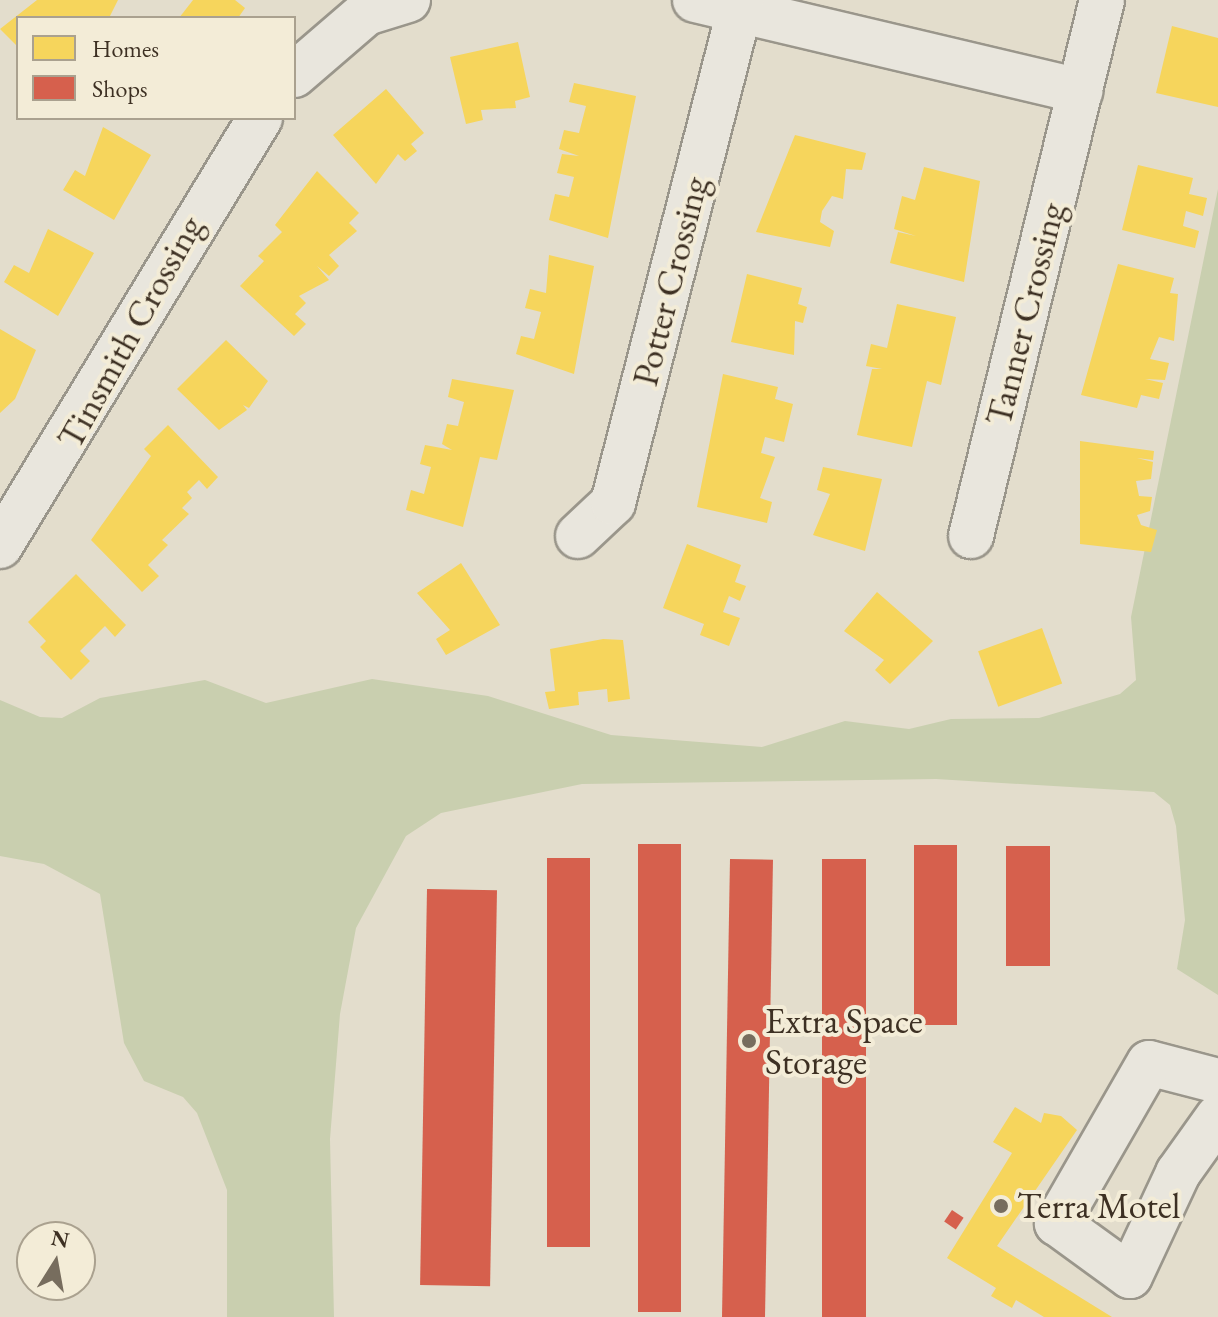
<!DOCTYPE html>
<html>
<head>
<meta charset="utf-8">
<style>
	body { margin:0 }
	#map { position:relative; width:1218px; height:1317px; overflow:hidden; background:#e3ddcc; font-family:"EB Garamond",serif }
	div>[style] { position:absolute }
	.green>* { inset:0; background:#c9cfaf }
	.homes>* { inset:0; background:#f6d55c; transform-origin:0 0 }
	.shops>* { inset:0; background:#d6604d; transform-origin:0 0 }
	.roads { filter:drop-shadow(2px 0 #9a968b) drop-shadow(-2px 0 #9a968b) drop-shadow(0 2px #9a968b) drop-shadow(0 -2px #9a968b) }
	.minor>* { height:44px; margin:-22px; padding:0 22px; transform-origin:22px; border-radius:22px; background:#e9e6dd }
	.dots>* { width:22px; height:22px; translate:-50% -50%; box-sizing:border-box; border:4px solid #f3ecd7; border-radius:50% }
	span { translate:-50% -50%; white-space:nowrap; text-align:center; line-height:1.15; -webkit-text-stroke:8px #f3ecd7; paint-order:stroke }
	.street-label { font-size:36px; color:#3d3023 }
	.poi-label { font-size:36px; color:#3d3023 }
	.left { translate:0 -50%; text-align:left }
	.legend { position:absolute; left:16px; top:16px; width:280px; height:104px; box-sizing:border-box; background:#f3ecd7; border:2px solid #aaa18f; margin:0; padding:10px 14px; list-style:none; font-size:24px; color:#3d3023 }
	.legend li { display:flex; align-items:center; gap:16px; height:40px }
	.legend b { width:40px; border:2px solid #aaa18f }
	.north { position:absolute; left:16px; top:1221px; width:80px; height:80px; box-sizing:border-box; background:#f3ecd7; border:2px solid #aaa18f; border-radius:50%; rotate:11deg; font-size:22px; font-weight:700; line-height:32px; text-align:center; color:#3d3023 }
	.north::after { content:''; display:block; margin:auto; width:28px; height:36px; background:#776d5e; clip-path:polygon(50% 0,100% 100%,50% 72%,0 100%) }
</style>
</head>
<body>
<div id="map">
	<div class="green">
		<div style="clip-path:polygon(1218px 189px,1218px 995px,1177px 969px,1185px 920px,1176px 826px,1170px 805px,1154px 792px,936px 779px,582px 784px,441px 813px,406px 836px,356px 928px,340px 1014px,330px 1139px,334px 1317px,227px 1317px,227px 1190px,197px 1113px,183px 1097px,144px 1081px,124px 1043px,100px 894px,44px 864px,0 856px,0 700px,40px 717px,62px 718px,100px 698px,205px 680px,266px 703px,372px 679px,488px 696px,611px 735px,762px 747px,845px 721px,909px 729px,951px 719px,1039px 718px,1120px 694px,1136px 680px,1131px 617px)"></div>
	</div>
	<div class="homes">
		<div style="clip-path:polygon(37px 0,118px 0,109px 18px,18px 18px,18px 47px,0 29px)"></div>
		<div style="clip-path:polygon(193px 0,235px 0,245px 8px,238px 18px,179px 18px)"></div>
		<div style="clip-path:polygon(1172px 26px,1218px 38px,1218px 107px,1156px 93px)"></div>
		<div style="clip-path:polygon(518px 42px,530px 97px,515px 101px,516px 108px,481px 110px,483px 120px,466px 124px,450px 57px)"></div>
		<div style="clip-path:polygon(574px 83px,636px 96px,608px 238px,549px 220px,555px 194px,569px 197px,574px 177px,557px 173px,562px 154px,579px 156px,559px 149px,564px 130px,579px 133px,586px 106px,569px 102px)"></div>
		<div style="clip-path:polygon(386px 89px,424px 133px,411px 144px,417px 151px,405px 161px,398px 154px,376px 184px,333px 135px)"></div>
		<div style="clip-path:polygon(103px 127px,151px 155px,114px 220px,63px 190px,75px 170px,85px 176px)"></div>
		<div style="clip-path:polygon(795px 135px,866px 153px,862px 170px,846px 169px,843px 199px,832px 196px,822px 211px,820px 222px,834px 231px,830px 247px,756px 232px)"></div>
		<div style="clip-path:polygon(1138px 165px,1193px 178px,1189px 194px,1207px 198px,1203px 216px,1186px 211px,1183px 226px,1199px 231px,1195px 248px,1122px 230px)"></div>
		<div style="clip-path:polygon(924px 167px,980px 181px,964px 282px,890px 263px,898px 232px,916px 236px,894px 229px,902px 196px,915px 200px)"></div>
		<div style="clip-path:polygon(317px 171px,359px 213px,349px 223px,357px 231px,329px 255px,339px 266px,329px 276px,317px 266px,329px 280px,299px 296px,306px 303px,295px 314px,306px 324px,294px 336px,240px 286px,264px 261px,258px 256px,282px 232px,275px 225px)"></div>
		<div style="clip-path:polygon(48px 229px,94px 253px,58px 316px,4px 282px,14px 265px,29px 273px)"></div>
		<div style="clip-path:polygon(549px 255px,594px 266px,574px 374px,516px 354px,521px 336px,534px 339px,541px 312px,525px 308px,530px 289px,546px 293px)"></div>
		<div style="clip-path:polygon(1118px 264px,1174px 278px,1170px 293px,1178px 294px,1174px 341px,1159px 337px,1150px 359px,1169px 363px,1165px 380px,1145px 379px,1163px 383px,1159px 399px,1141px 395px,1137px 408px,1081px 395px)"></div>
		<div style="clip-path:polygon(747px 274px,802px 288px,798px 304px,807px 307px,803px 323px,795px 321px,794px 355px,731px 342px)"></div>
		<div style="clip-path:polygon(897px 304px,956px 317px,941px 385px,927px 381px,912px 447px,857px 435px,872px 369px,882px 369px,866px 366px,871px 344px,887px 348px)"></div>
		<div style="clip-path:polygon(0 329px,36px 350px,15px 399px,0 413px)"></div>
		<div style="clip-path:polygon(226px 340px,268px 381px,249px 408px,243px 405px,247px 410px,219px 430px,177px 389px)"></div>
		<div style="clip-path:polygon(723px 374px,778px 387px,775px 399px,793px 404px,784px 442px,765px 437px,761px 453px,775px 457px,760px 498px,772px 502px,767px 523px,697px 507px)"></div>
		<div style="clip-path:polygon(452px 379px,514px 390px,497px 460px,480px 457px,463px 527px,406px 510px,411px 490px,424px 494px,431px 467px,420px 464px,425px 445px,452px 450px,442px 444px,447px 424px,458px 426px,464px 402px,448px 397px)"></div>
		<div style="clip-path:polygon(168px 425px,218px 477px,207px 489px,199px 480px,187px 492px,192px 498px,182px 508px,189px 514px,162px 540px,168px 545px,148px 565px,159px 576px,142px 592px,91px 540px,151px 456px,144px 449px)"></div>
		<div style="clip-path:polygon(1080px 441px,1154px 451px,1153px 460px,1137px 458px,1153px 462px,1151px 479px,1136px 481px,1139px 496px,1152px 497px,1150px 511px,1137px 515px,1141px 525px,1157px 530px,1151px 552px,1080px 544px)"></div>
		<div style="clip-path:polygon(823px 467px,882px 479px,865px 551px,813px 535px,830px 494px,817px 490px)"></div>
		<div style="clip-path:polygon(687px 544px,741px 565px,735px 582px,746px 586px,740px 601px,729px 596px,723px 612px,740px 618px,729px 646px,700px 635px,704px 624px,663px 608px)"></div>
		<div style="clip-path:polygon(461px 563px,500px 625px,446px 655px,436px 639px,450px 630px,417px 593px)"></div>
		<div style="clip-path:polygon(76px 574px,126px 625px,115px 637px,105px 626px,80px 651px,90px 661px,71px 680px,40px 647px,46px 641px,28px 622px)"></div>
		<div style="clip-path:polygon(877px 592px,933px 641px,890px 684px,875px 670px,884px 660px,844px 631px)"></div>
		<div style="left:1042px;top:628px;width:59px;height:68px;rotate:70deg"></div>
		<div style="clip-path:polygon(603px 639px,623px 640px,630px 699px,608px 702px,607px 689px,578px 692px,579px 705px,549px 709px,545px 692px,555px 691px,550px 649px)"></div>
		<div style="clip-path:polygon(1015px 1107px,1041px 1123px,1044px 1113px,1061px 1116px,1077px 1130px,997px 1246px,1112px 1317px,1044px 1317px,1016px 1300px,1012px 1308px,991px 1296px,996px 1288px,947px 1258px,1012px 1153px,993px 1142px)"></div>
	</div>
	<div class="shops">
		<div style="left:638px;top:844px;width:43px;height:468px"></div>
		<div style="left:914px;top:845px;width:43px;height:180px"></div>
		<div style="left:1006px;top:846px;width:44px;height:120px"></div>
		<div style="left:547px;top:858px;width:43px;height:389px"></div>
		<div style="left:730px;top:859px;width:43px;height:458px;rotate:1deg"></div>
		<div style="left:822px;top:859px;width:44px;height:458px"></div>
		<div style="left:427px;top:889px;width:70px;height:396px;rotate:1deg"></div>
		<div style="left:952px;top:1210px;width:14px;height:14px;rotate:34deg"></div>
	</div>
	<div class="roads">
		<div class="minor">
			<div style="left:695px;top:0;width:396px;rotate:13.3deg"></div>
			<div style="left:294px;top:75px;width:95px;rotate:-40.7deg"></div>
			<div style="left:366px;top:13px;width:44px;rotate:-17.2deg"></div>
			<div style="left:578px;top:536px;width:48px;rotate:-43.3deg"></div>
			<div style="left:613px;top:503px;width:519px;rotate:-75.62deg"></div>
			<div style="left:971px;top:536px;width:552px;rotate:-76.27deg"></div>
			<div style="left:0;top:546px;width:501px;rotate:-58.72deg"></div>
			<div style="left:1218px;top:1081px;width:71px;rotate:-165.4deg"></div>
			<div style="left:1149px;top:1063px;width:185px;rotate:119.9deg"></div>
			<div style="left:1057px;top:1223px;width:90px;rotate:36deg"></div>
			<div style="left:1130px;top:1276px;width:114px;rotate:-65deg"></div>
			<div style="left:1178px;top:1173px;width:69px;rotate:-54.5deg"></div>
		</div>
	</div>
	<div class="dots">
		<div style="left:749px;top:1041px;background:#776d5e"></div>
		<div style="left:1001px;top:1206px;background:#776d5e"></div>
	</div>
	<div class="street-label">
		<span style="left:670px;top:281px;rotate:-76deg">Potter Crossing</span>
		<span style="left:1025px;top:314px;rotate:-76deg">Tanner Crossing</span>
		<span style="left:130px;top:332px;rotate:-61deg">Tinsmith Crossing</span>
	</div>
	<div class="poi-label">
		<span class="left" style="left:765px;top:1041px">Extra Space<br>Storage</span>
		<span class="left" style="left:1017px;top:1206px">Terra Motel</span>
	</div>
	<ul class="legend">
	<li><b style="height:22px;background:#f6d55c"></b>Homes</li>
	<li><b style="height:22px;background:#d6604d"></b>Shops</li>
	</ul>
	<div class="north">N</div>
</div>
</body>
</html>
